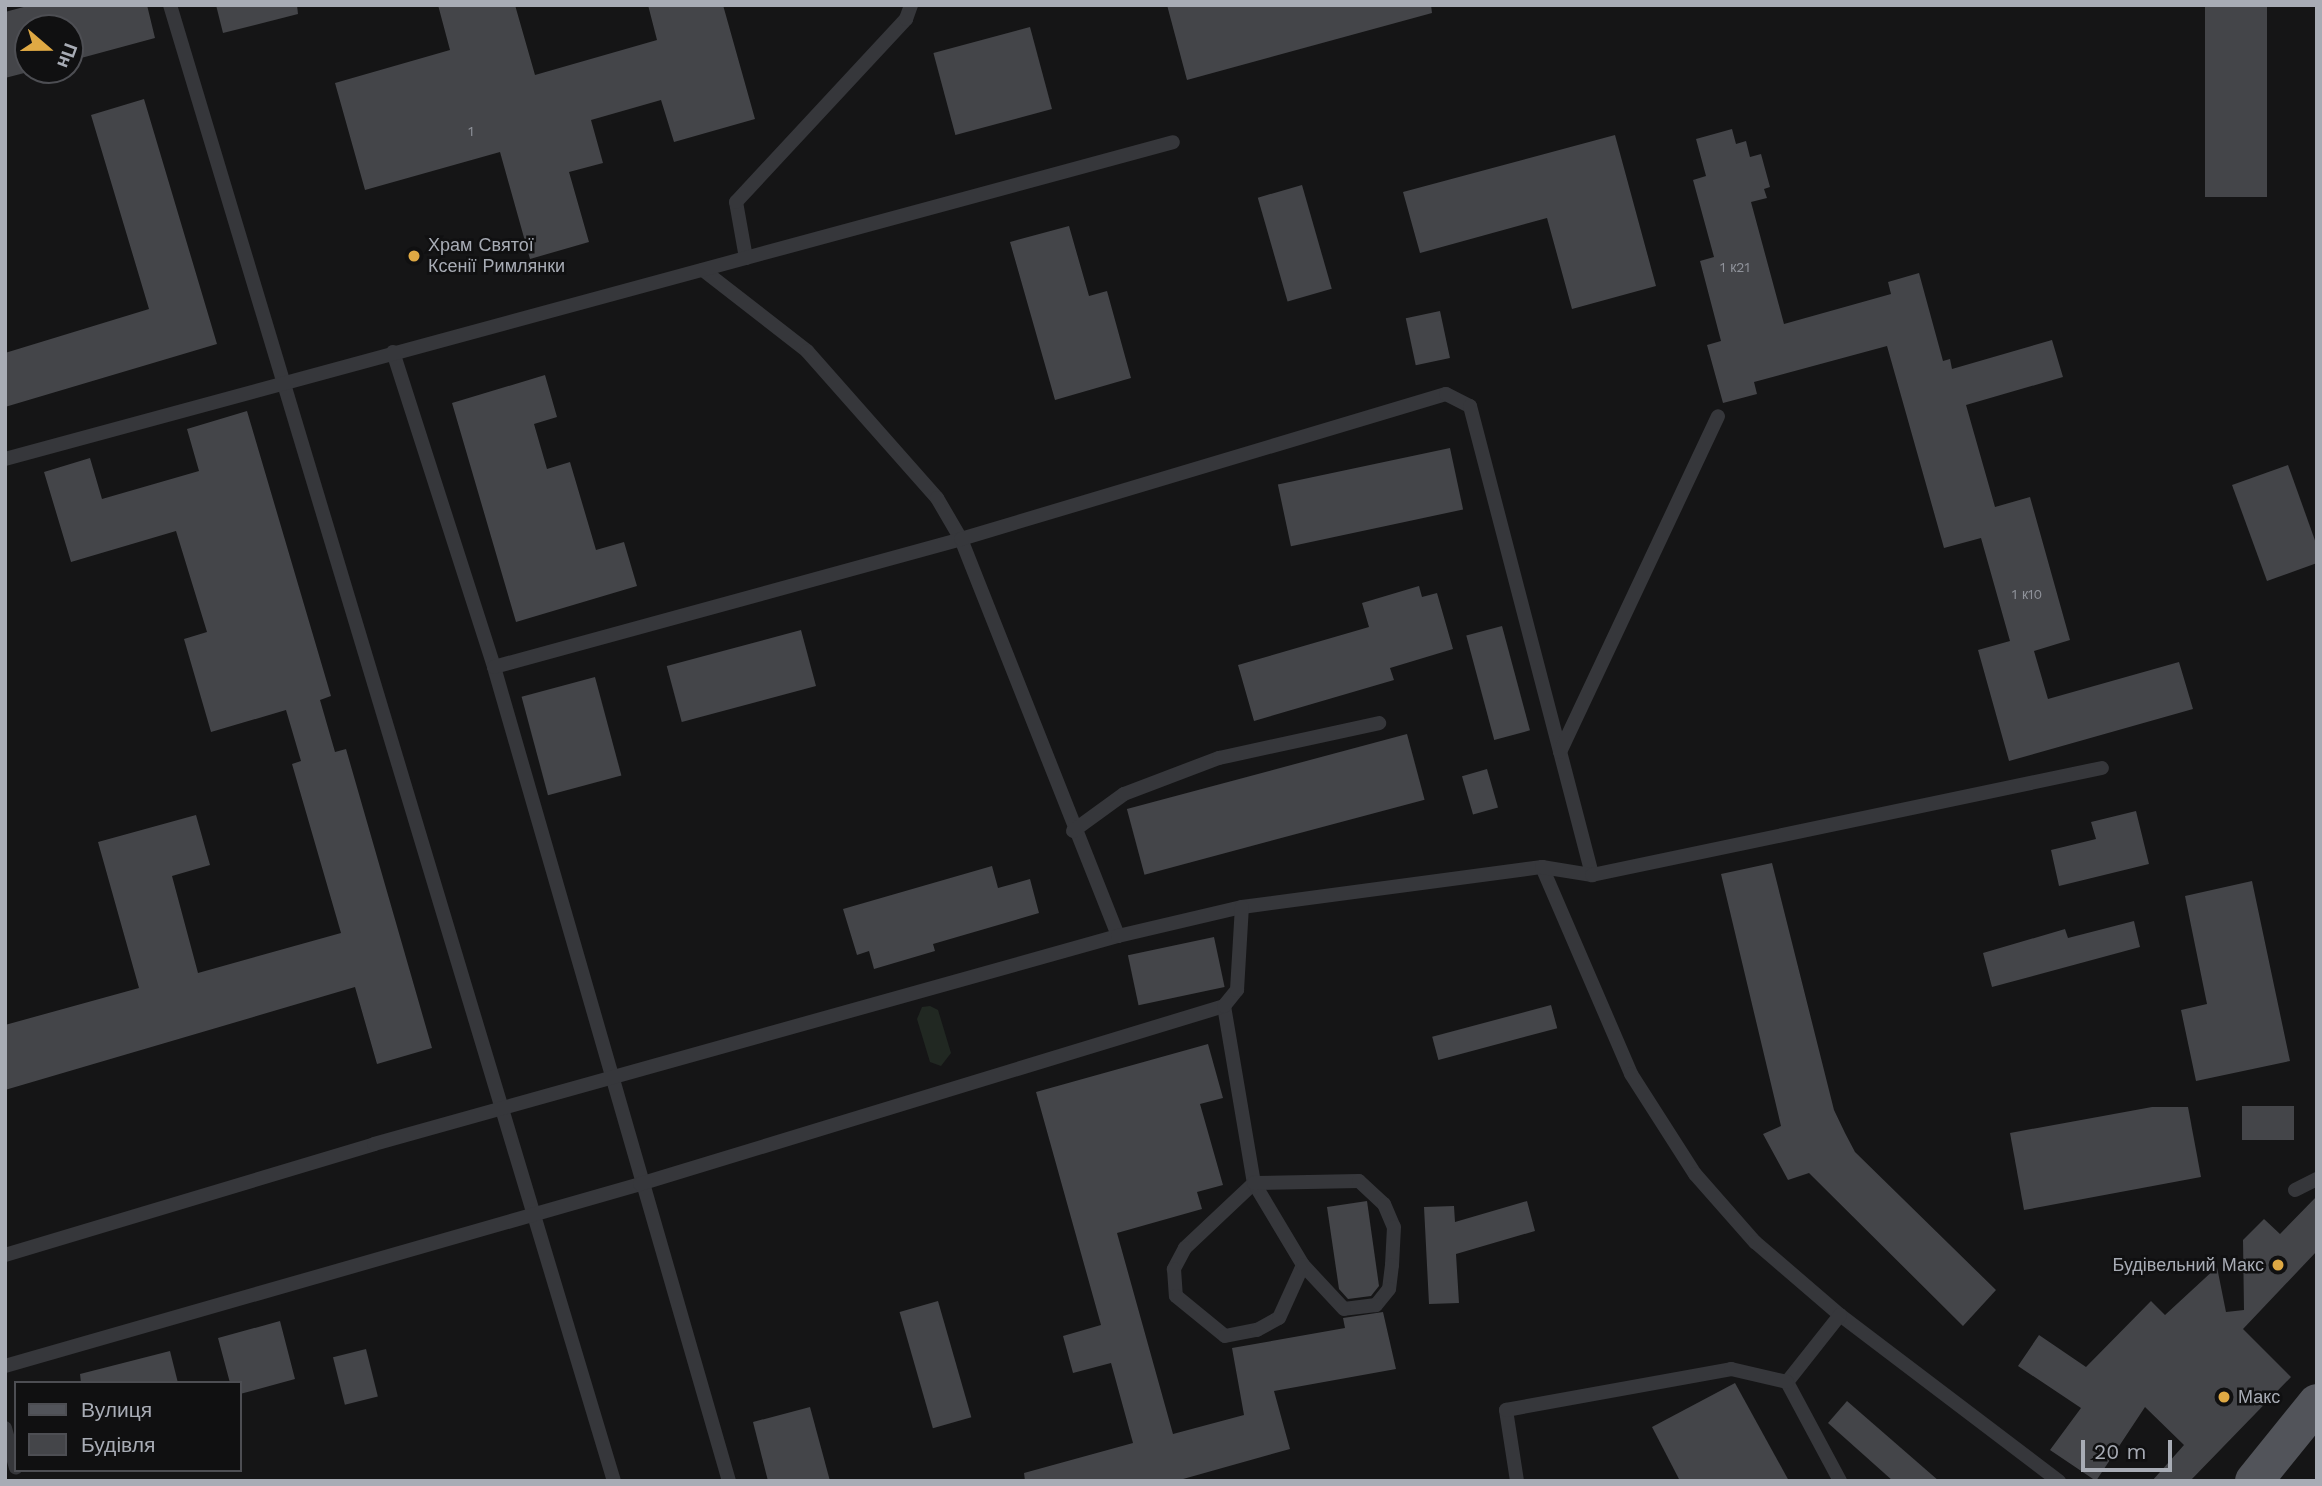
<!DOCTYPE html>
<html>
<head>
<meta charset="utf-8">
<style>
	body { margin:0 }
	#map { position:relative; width:2322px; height:1486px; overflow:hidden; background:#151516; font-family:"Work Sans",sans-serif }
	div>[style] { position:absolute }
	.green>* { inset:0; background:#212822 }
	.building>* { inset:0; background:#444549; transform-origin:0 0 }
	.lane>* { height:14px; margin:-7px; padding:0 7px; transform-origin:7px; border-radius:7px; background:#36373b }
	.primary>* { height:38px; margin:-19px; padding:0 19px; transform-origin:19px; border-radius:19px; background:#52545a }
	.dots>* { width:19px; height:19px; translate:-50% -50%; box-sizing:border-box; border:4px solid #101011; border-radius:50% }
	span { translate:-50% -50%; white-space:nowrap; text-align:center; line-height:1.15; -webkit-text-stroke:5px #101011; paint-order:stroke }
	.number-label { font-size:14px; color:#8f929a }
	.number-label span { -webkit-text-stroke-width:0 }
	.poi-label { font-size:18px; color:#a8acb5 }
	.left { translate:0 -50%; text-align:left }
	.right { translate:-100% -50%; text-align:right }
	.frame { position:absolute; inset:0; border:7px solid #a8acb5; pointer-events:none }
	.legend { position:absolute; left:14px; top:1381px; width:228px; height:91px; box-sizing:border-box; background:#101011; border:2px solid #4d4e53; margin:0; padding:9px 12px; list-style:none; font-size:21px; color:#a8acb5 }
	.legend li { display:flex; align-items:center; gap:14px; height:35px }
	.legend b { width:35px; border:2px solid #4d4e53 }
	.north { position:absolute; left:14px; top:14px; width:70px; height:70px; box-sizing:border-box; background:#101011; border:2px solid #4d4e53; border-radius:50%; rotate:110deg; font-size:19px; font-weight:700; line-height:28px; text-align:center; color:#a8acb5 }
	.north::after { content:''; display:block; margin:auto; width:24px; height:32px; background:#dfa944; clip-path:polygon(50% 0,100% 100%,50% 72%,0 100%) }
	.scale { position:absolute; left:2081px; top:1440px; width:91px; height:32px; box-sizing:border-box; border:4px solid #a8acb5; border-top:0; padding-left:9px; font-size:21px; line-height:24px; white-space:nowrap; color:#a8acb5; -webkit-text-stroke:5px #101011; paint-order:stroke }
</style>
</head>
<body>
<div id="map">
	<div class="green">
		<div style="clip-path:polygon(930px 1006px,938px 1010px,951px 1053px,941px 1066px,930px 1062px,917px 1019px,922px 1007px)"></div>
	</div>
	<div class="building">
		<div style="clip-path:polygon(31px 5px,147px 5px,155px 38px,70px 61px,70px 28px,28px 28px,28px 70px,36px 70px,5px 78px,5px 12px)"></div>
		<div style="clip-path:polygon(216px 5px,297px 5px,298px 14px,223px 33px)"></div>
		<div style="clip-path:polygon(438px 5px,515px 5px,535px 75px,657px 40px,648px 5px,723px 5px,755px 119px,674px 142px,661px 100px,591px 120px,603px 163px,569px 172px,589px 242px,530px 259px,500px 152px,365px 190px,335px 83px,450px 50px)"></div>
		<div style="clip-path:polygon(1167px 5px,1431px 5px,1432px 13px,1187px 80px)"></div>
		<div style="left:2205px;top:5px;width:62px;height:192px"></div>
		<div style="left:1030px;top:27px;width:85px;height:100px;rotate:75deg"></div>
		<div style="clip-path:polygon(144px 99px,217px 344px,5px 407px,5px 353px,149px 309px,91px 115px)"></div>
		<div style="clip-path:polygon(1732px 129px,1736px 144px,1746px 141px,1750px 157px,1761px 154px,1770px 187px,1764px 189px,1767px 198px,1751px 202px,1784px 324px,1891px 294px,1888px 282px,1919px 273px,1943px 361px,1950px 359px,1952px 369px,2052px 340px,2063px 377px,1966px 405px,1995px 507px,2030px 497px,2070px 640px,2034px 651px,2048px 699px,2179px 662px,2193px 709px,2009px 761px,1978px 650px,2010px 641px,1981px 538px,1944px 548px,1887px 346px,1754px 382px,1757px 394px,1723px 403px,1707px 345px,1721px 341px,1700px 261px,1714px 257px,1693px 180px,1706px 176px,1696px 139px)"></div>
		<div style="clip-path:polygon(1615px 135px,1656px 286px,1572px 309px,1547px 218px,1420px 253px,1403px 192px)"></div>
		<div style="left:1302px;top:185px;width:108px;height:46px;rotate:74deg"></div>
		<div style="clip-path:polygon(1069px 226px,1089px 296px,1107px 291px,1131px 378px,1055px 400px,1010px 242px)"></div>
		<div style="left:1440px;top:311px;width:48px;height:35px;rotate:78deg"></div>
		<div style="clip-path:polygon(545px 375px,557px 417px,534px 424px,547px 469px,570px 462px,596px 550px,624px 542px,637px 586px,516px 622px,452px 403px)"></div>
		<div style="clip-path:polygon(247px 411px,331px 696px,320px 700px,335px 752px,346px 749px,432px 1048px,377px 1064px,355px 987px,5px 1090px,5px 1025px,139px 988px,98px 842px,196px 815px,210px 865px,172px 876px,198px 973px,341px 933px,292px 764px,301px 761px,286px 710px,211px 732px,184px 639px,207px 632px,176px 531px,71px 562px,44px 472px,90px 458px,102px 499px,199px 471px,187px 429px)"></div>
		<div style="left:1450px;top:448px;width:63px;height:176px;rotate:78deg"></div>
		<div style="clip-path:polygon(2288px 465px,2317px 546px,2317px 563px,2267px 581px,2232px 485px)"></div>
		<div style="clip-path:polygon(1419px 586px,1422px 597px,1437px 593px,1453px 649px,1390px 668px,1394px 680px,1254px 721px,1238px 665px,1369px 627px,1362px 603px)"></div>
		<div style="left:1502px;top:626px;width:108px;height:37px;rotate:75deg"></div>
		<div style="left:801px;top:630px;width:58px;height:139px;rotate:75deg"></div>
		<div style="left:595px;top:677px;width:102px;height:76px;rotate:75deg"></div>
		<div style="left:1407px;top:734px;width:68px;height:290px;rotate:75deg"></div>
		<div style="left:1487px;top:769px;width:40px;height:26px;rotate:74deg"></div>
		<div style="clip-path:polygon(2136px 811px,2149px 864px,2059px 886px,2051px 850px,2096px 839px,2091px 822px)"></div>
		<div style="clip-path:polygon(1772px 863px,1834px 1110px,1845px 1133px,1855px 1152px,1996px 1290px,1963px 1326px,1809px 1173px,1788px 1180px,1763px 1134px,1781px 1126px,1721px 874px)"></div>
		<div style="clip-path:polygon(992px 866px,998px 888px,1030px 879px,1039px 913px,933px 944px,935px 951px,874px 969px,869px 951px,857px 955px,843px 909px)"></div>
		<div style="clip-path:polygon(2252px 881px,2290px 1061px,2196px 1081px,2181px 1010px,2207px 1004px,2185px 896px)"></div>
		<div style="clip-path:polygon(2134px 921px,2140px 947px,1992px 987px,1983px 953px,2065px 929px,2068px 938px)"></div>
		<div style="left:1214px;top:937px;width:51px;height:88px;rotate:78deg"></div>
		<div style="left:1551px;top:1005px;width:24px;height:123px;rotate:75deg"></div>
		<div style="clip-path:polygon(1208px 1044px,1223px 1098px,1200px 1104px,1223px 1185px,1197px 1192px,1202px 1209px,1117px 1233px,1173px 1434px,1244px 1415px,1232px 1348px,1345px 1328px,1343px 1318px,1383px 1312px,1396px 1369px,1274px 1391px,1290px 1449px,1176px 1481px,1025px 1481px,1024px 1473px,1133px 1443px,1111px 1363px,1073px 1373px,1063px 1336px,1101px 1325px,1036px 1092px)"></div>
		<div style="left:2242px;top:1106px;width:52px;height:34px"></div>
		<div style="clip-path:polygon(2152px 1107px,2188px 1107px,2201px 1177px,2024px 1210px,2010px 1133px)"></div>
		<div style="clip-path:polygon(2317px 1196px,2317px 1251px,2243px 1329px,2291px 1377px,2190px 1481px,2152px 1481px,2184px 1445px,2145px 1407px,2096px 1481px,2050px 1450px,2081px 1408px,2018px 1366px,2039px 1335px,2086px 1367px,2151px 1301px,2165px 1315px,2217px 1267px,2226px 1312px,2244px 1310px,2243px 1240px,2264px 1219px,2280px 1234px)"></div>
		<div style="clip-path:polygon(1367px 1201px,1379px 1286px,1371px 1296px,1348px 1299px,1339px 1289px,1327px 1207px)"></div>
		<div style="clip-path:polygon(1527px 1201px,1535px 1231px,1456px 1254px,1459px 1303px,1429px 1304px,1424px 1207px,1454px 1206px,1455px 1222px)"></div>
		<div style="left:938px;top:1301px;width:121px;height:40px;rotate:74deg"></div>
		<div style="clip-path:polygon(280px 1321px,295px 1379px,240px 1394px,240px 1383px,230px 1383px,218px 1338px)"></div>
		<div style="left:366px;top:1349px;width:49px;height:34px;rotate:76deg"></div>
		<div style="clip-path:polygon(170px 1351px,178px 1383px,81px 1383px,80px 1374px)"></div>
		<div style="clip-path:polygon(1735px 1383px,1789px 1481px,1680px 1481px,1652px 1427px)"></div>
		<div style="clip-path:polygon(1847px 1401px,1939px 1481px,1893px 1481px,1828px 1423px)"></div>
		<div style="clip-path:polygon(810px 1407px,830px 1481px,768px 1481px,753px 1422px)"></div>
	</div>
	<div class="lane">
		<div style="left:170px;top:5px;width:1541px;rotate:73.26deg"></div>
		<div style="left:746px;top:258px;width:57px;rotate:-100.1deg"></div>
		<div style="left:736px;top:202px;width:250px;rotate:-47.1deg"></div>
		<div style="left:906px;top:19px;width:15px;rotate:-70deg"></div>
		<div style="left:703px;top:270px;width:132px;rotate:37.9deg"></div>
		<div style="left:807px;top:351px;width:196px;rotate:48.5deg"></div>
		<div style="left:937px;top:498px;width:48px;rotate:59.7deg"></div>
		<div style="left:961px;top:539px;width:427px;rotate:68.4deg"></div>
		<div style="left:393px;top:352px;width:331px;rotate:72.2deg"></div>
		<div style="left:494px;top:667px;width:847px;rotate:73.9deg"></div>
		<div style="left:5px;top:459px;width:1210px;rotate:-15.18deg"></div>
		<div style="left:494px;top:667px;width:484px;rotate:-15.3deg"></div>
		<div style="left:961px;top:539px;width:506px;rotate:-16.65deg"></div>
		<div style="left:1446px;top:394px;width:27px;rotate:27deg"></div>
		<div style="left:1470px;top:406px;width:485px;rotate:75.4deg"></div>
		<div style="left:1560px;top:752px;width:371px;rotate:-64.8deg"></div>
		<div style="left:1073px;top:831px;width:63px;rotate:-36deg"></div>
		<div style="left:1124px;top:794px;width:102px;rotate:-20.8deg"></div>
		<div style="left:1219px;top:758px;width:164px;rotate:-12.3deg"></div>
		<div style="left:1542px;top:867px;width:225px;rotate:66.7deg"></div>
		<div style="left:1631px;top:1074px;width:119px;rotate:57.4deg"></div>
		<div style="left:1695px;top:1174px;width:91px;rotate:48.6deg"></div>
		<div style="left:1755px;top:1242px;width:112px;rotate:40.7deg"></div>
		<div style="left:1840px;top:1315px;width:275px;rotate:37.2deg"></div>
		<div style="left:1224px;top:1006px;width:180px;rotate:80.4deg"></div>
		<div style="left:1254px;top:1183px;width:95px;rotate:136.7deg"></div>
		<div style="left:1185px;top:1248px;width:24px;rotate:118deg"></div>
		<div style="left:1174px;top:1269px;width:27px;rotate:86deg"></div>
		<div style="left:1176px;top:1296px;width:63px;rotate:39.2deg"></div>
		<div style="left:1225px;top:1336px;width:33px;rotate:-11deg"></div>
		<div style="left:1257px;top:1330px;width:25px;rotate:-29deg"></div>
		<div style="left:1279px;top:1318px;width:58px;rotate:-65.6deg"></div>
		<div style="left:1303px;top:1265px;width:96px;rotate:-120.9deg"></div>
		<div style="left:1254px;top:1183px;width:105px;rotate:-1.1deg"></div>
		<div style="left:1359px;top:1181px;width:34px;rotate:43deg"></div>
		<div style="left:1384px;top:1204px;width:25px;rotate:67deg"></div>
		<div style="left:1394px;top:1227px;width:38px;rotate:93deg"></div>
		<div style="left:1392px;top:1265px;width:24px;rotate:97deg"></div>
		<div style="left:1389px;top:1289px;width:21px;rotate:129deg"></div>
		<div style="left:1376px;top:1305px;width:32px;rotate:173deg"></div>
		<div style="left:1344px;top:1309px;width:60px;rotate:-133deg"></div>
		<div style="left:2295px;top:1190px;width:25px;rotate:-27deg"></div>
		<div style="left:5px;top:1255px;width:385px;rotate:-16.7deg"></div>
		<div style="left:374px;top:1144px;width:773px;rotate:-15.62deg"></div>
		<div style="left:1118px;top:936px;width:127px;rotate:-13.2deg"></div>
		<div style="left:1242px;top:907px;width:303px;rotate:-7.6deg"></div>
		<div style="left:1542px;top:867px;width:51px;rotate:9.1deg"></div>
		<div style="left:1592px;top:875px;width:521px;rotate:-11.85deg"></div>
		<div style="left:1840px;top:1315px;width:85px;rotate:128.3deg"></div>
		<div style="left:1787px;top:1382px;width:112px;rotate:61.8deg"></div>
		<div style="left:5px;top:1366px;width:661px;rotate:-15.99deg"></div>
		<div style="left:640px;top:1184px;width:611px;rotate:-16.95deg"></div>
		<div style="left:1224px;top:1006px;width:21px;rotate:-51deg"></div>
		<div style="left:1237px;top:990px;width:83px;rotate:-86.6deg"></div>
		<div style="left:5px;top:1428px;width:41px;rotate:74.6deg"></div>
		<div style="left:1517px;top:1481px;width:72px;rotate:-98.8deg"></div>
		<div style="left:1506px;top:1410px;width:229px;rotate:-10.3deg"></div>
		<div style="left:1731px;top:1369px;width:57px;rotate:13.1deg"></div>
	</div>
	<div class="primary">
		<div style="left:2254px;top:1481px;width:100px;rotate:-51.1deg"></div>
	</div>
	<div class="dots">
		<div style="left:414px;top:256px;background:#dfa944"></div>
		<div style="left:2278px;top:1265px;background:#dfa944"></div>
		<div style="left:2224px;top:1397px;background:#dfa944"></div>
	</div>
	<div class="number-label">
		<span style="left:471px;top:131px">1</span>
		<span style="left:1735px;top:267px">1 к21</span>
		<span style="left:2027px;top:594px">1 к10</span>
	</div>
	<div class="poi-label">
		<span class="left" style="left:428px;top:256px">Храм Святої<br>Ксенії Римлянки</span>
		<span class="right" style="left:2264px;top:1265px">Будівельний Макс</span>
		<span class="left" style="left:2238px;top:1397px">Макс</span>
	</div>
	<div class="frame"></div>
	<ul class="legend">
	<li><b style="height:9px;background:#52545a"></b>Вулиця</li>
	<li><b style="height:19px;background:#444549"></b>Будівля</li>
	</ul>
	<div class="north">Пн</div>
	<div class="scale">20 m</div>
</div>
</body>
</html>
